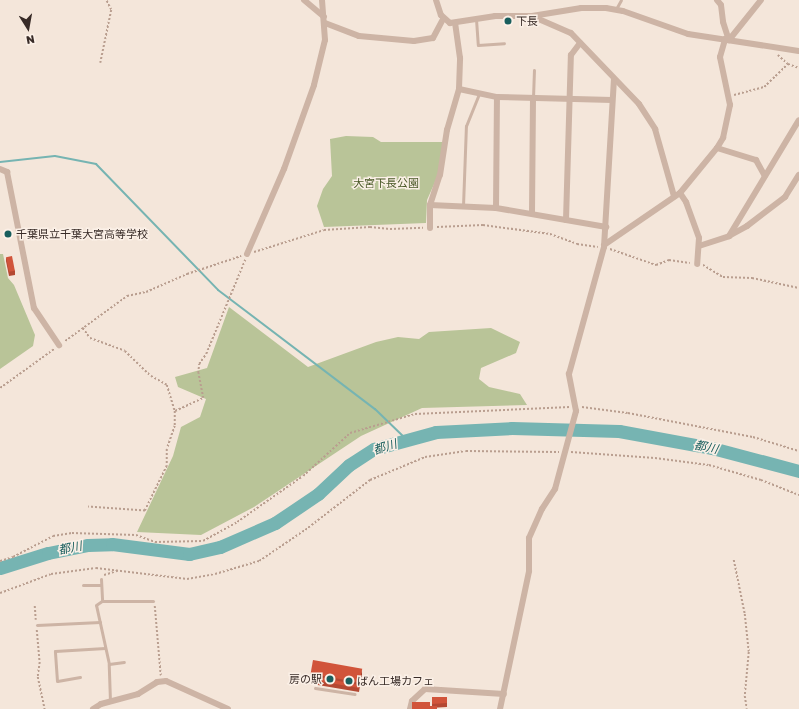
<!DOCTYPE html>
<html>
<head>
<meta charset="utf-8">
<style>
	body { margin:0 }
	#map { position:relative; width:799px; height:709px; overflow:hidden; background:#f4e6da; font-family:"Golos Text","Noto Sans JP",sans-serif }
	div>[style] { position:absolute }
	.green>* { inset:0; background:#b9c498 }
	.stream>* { height:2px; margin:-1px; padding:0 1px; transform-origin:1px; border-radius:1px; background:#76b4b2 }
	.river>* { height:13px; margin:-6.5px; padding:0 6.5px; transform-origin:6.5px; border-radius:6.5px; background:#76b4b2 }
	.path>* { height:1.5px; margin-top:-0.75px; transform-origin:0; background:repeating-linear-gradient(90deg,#b99e8f 0 2px,transparent 0 4px) }
	.lane>* { height:3px; margin:-1.5px; padding:0 1.5px; transform-origin:1.5px; border-radius:1.5px; background:#cdb4a5 }
	.street>* { height:6px; margin:-3px; padding:0 3px; transform-origin:3px; border-radius:3px; background:#cdb4a5 }
	.wall>* { inset:0; background:#b44832 }
	.shaded-wall>* { inset:0; background:#923b29 }
	.building>* { inset:0; background:#d1543a; transform-origin:0 0 }
	.dots>* { width:11px; height:11px; translate:-50% -50%; box-sizing:border-box; border:2px solid #fbf0e7; border-radius:50% }
	span { translate:-50% -50%; white-space:nowrap; text-align:center; line-height:1.15; -webkit-text-stroke:3px #fbf0e7; paint-order:stroke }
	.poi-label { font-size:11px; color:#382b27 }
	.left { translate:0 -50%; text-align:left }
	.right { translate:-100% -50%; text-align:right }
	.park-label { font-size:11px; color:#4a5928 }
	.water-label { font-size:12px; color:#185e5d; font-style:italic }
	.north { position:absolute; left:8px; top:8px; width:40px; height:40px; -webkit-text-stroke:3px #fbf0e7; paint-order:stroke; rotate:169deg; font-size:11px; font-weight:700; line-height:16px; text-align:center; color:#382b27 }
	.north::after { content:''; display:block; margin:auto; width:14px; height:18px; background:#382b27; clip-path:polygon(50% 0,100% 100%,50% 72%,0 100%) }
</style>
</head>
<body>
<div id="map">
	<div class="green">
		<div style="clip-path:polygon(346px 136px,373px 137px,381px 142px,443px 142px,439px 173px,427px 200px,426px 223px,324px 227px,317px 206px,323px 189px,332px 176px,330px 139px)"></div>
		<div style="clip-path:polygon(0 254px,3px 254px,8px 278px,14px 285px,35px 335px,33px 346px,0 369px)"></div>
		<div style="clip-path:polygon(229px 307px,308px 367px,376px 342px,398px 337px,419px 339px,429px 332px,491px 328px,520px 342px,516px 353px,481px 368px,479px 379px,489px 387px,520px 394px,527px 405px,422px 408px,361px 436px,254px 507px,201px 535px,137px 532px,173px 456px,181px 427px,200px 417px,206px 399px,178px 387px,175px 377px,207px 368px)"></div>
	</div>
	<div class="stream">
		<div style="left:0;top:162px;width:55px;rotate:-6.2deg"></div>
		<div style="left:55px;top:156px;width:42px;rotate:11deg"></div>
		<div style="left:96px;top:164px;width:175px;rotate:45.9deg"></div>
		<div style="left:218px;top:290px;width:197px;rotate:37.2deg"></div>
		<div style="left:375px;top:409px;width:42px;rotate:44deg"></div>
	</div>
	<div class="river">
		<div style="left:0;top:568px;width:50px;rotate:-17.4deg"></div>
		<div style="left:48px;top:553px;width:41px;rotate:-11.3deg"></div>
		<div style="left:88px;top:545px;width:24px;rotate:-2deg"></div>
		<div style="left:112px;top:544px;width:78px;rotate:7.4deg"></div>
		<div style="left:189px;top:554px;width:32px;rotate:-13deg"></div>
		<div style="left:220px;top:547px;width:60px;rotate:-23.6deg"></div>
		<div style="left:275px;top:523px;width:52px;rotate:-34deg"></div>
		<div style="left:318px;top:494px;width:42px;rotate:-43.1deg"></div>
		<div style="left:349px;top:465px;width:30px;rotate:-33deg"></div>
		<div style="left:374px;top:449px;width:64px;rotate:-15.3deg"></div>
		<div style="left:436px;top:432px;width:76px;rotate:-3deg"></div>
		<div style="left:512px;top:428px;width:107px;rotate:1.6deg"></div>
		<div style="left:619px;top:431px;width:95px;rotate:10.4deg"></div>
		<div style="left:712px;top:448px;width:90px;rotate:14.8deg"></div>
	</div>
	<div class="path">
		<div style="left:778px;top:55px;width:13px;rotate:42deg"></div>
		<div style="left:788px;top:64px;width:12px;rotate:20deg"></div>
		<div style="left:100px;top:63px;width:54px;rotate:-78.3deg"></div>
		<div style="left:111px;top:10px;width:11px;rotate:-117deg"></div>
		<div style="left:734px;top:95px;width:31px;rotate:-15deg"></div>
		<div style="left:764px;top:87px;width:33px;rotate:-44deg"></div>
		<div style="left:437px;top:227px;width:46px;rotate:-2.5deg"></div>
		<div style="left:483px;top:225px;width:68px;rotate:7.7deg"></div>
		<div style="left:550px;top:234px;width:29px;rotate:20deg"></div>
		<div style="left:577px;top:244px;width:21px;rotate:8deg"></div>
		<div style="left:610px;top:249px;width:49px;rotate:19.2deg"></div>
		<div style="left:656px;top:265px;width:14px;rotate:-21deg"></div>
		<div style="left:669px;top:260px;width:21px;rotate:8deg"></div>
		<div style="left:254px;top:252px;width:73px;rotate:-17.4deg"></div>
		<div style="left:324px;top:230px;width:46px;rotate:-3.7deg"></div>
		<div style="left:370px;top:227px;width:20px;rotate:6deg"></div>
		<div style="left:390px;top:229px;width:33px;rotate:-2deg"></div>
		<div style="left:703px;top:265px;width:23px;rotate:31deg"></div>
		<div style="left:723px;top:277px;width:29px;rotate:2deg"></div>
		<div style="left:752px;top:278px;width:48px;rotate:12deg"></div>
		<div style="left:83px;top:328px;width:12px;rotate:55deg"></div>
		<div style="left:90px;top:338px;width:37px;rotate:20deg"></div>
		<div style="left:125px;top:351px;width:36px;rotate:44deg"></div>
		<div style="left:151px;top:376px;width:18px;rotate:29deg"></div>
		<div style="left:167px;top:385px;width:27px;rotate:73deg"></div>
		<div style="left:175px;top:411px;width:15px;rotate:90deg"></div>
		<div style="left:175px;top:426px;width:24px;rotate:109deg"></div>
		<div style="left:167px;top:449px;width:17px;rotate:90deg"></div>
		<div style="left:167px;top:466px;width:50px;rotate:116.1deg"></div>
		<div style="left:145px;top:511px;width:57px;rotate:-176deg"></div>
		<div style="left:65px;top:341px;width:77px;rotate:-36deg"></div>
		<div style="left:127px;top:296px;width:19px;rotate:-12deg"></div>
		<div style="left:146px;top:292px;width:45px;rotate:-23.7deg"></div>
		<div style="left:187px;top:274px;width:57px;rotate:-18.4deg"></div>
		<div style="left:0;top:388px;width:67px;rotate:-35.8deg"></div>
		<div style="left:582px;top:407px;width:46px;rotate:7.4deg"></div>
		<div style="left:628px;top:413px;width:127px;rotate:10.9deg"></div>
		<div style="left:753px;top:437px;width:48px;rotate:16.9deg"></div>
		<div style="left:175px;top:411px;width:31px;rotate:-25deg"></div>
		<div style="left:203px;top:398px;width:25px;rotate:-101deg"></div>
		<div style="left:198px;top:373px;width:9px;rotate:-84deg"></div>
		<div style="left:199px;top:364px;width:12px;rotate:-55deg"></div>
		<div style="left:206px;top:354px;width:102px;rotate:-67.5deg"></div>
		<div style="left:571px;top:452px;width:84px;rotate:4.1deg"></div>
		<div style="left:655px;top:458px;width:54px;rotate:7.4deg"></div>
		<div style="left:709px;top:465px;width:54px;rotate:16.1deg"></div>
		<div style="left:761px;top:480px;width:41px;rotate:21.5deg"></div>
		<div style="left:734px;top:560px;width:55px;rotate:78.5deg"></div>
		<div style="left:745px;top:614px;width:38px;rotate:84deg"></div>
		<div style="left:749px;top:652px;width:44px;rotate:95.2deg"></div>
		<div style="left:745px;top:696px;width:13px;rotate:81deg"></div>
		<div style="left:0;top:561px;width:14px;rotate:-17deg"></div>
		<div style="left:13px;top:557px;width:45px;rotate:-27.7deg"></div>
		<div style="left:53px;top:536px;width:19px;rotate:-9deg"></div>
		<div style="left:72px;top:533px;width:64px;rotate:1.8deg"></div>
		<div style="left:136px;top:535px;width:20px;rotate:20deg"></div>
		<div style="left:155px;top:542px;width:48px;rotate:-1.2deg"></div>
		<div style="left:203px;top:541px;width:39px;rotate:-29deg"></div>
		<div style="left:237px;top:522px;width:80px;rotate:-34.9deg"></div>
		<div style="left:303px;top:476px;width:64px;rotate:-42.5deg"></div>
		<div style="left:350px;top:433px;width:68px;rotate:-16.3deg"></div>
		<div style="left:415px;top:414px;width:155px;rotate:-2.6deg"></div>
		<div style="left:104px;top:575px;width:14px;rotate:-17deg"></div>
		<div style="left:0;top:593px;width:54px;rotate:-20.4deg"></div>
		<div style="left:51px;top:574px;width:45px;rotate:-7.6deg"></div>
		<div style="left:96px;top:568px;width:92px;rotate:6.9deg"></div>
		<div style="left:187px;top:579px;width:28px;rotate:-10deg"></div>
		<div style="left:215px;top:574px;width:46px;rotate:-16.5deg"></div>
		<div style="left:259px;top:561px;width:55px;rotate:-34deg"></div>
		<div style="left:305px;top:530px;width:82px;rotate:-37.6deg"></div>
		<div style="left:370px;top:480px;width:60px;rotate:-22.7deg"></div>
		<div style="left:425px;top:457px;width:41px;rotate:-8.3deg"></div>
		<div style="left:466px;top:451px;width:93px;rotate:0.6deg"></div>
		<div style="left:35px;top:606px;width:14px;rotate:86deg"></div>
		<div style="left:155px;top:606px;width:70px;rotate:85.1deg"></div>
		<div style="left:37px;top:630px;width:32px;rotate:85deg"></div>
		<div style="left:40px;top:662px;width:15px;rotate:98deg"></div>
		<div style="left:38px;top:677px;width:33px;rotate:78deg"></div>
	</div>
	<div class="lane">
		<div style="left:616px;top:9px;width:10px;rotate:-61deg"></div>
		<div style="left:476px;top:19px;width:26px;rotate:86deg"></div>
		<div style="left:478px;top:45px;width:26px;rotate:-4deg"></div>
		<div style="left:533px;top:98px;width:28px;rotate:-88deg"></div>
		<div style="left:463px;top:206px;width:80px;rotate:-87.9deg"></div>
		<div style="left:466px;top:126px;width:35px;rotate:-68deg"></div>
		<div style="left:101px;top:579px;width:22px;rotate:87deg"></div>
		<div style="left:83px;top:585px;width:18px"></div>
		<div style="left:37px;top:625px;width:63px;rotate:-2.7deg"></div>
		<div style="left:109px;top:664px;width:15px;rotate:-8deg"></div>
		<div style="left:80px;top:677px;width:23px;rotate:170deg"></div>
		<div style="left:57px;top:681px;width:30px;rotate:-94deg"></div>
		<div style="left:55px;top:651px;width:50px;rotate:-3.4deg"></div>
		<div style="left:315px;top:688px;width:40px;rotate:8.5deg"></div>
		<div style="left:110px;top:701px;width:37px;rotate:-92deg"></div>
		<div style="left:109px;top:664px;width:60px;rotate:-102.4deg"></div>
		<div style="left:96px;top:605px;width:7px;rotate:-34deg"></div>
		<div style="left:102px;top:601px;width:51px"></div>
	</div>
	<div class="street">
		<div style="left:304px;top:0;width:26px;rotate:40deg"></div>
		<div style="left:436px;top:0;width:16px;rotate:72deg"></div>
		<div style="left:441px;top:15px;width:12px;rotate:42deg"></div>
		<div style="left:450px;top:23px;width:46px;rotate:-8.8deg"></div>
		<div style="left:495px;top:16px;width:37px"></div>
		<div style="left:532px;top:16px;width:50px;rotate:-9.3deg"></div>
		<div style="left:581px;top:8px;width:25px"></div>
		<div style="left:606px;top:8px;width:17px;rotate:10deg"></div>
		<div style="left:623px;top:11px;width:69px;rotate:19.5deg"></div>
		<div style="left:688px;top:34px;width:112px;rotate:8.7deg"></div>
		<div style="left:717px;top:0;width:6px;rotate:51deg"></div>
		<div style="left:721px;top:5px;width:17px;rotate:83deg"></div>
		<div style="left:723px;top:22px;width:19px;rotate:72deg"></div>
		<div style="left:729px;top:40px;width:51px;rotate:-51.3deg"></div>
		<div style="left:534px;top:17px;width:40px;rotate:23.4deg"></div>
		<div style="left:571px;top:33px;width:98px;rotate:46.2deg"></div>
		<div style="left:639px;top:104px;width:30px;rotate:57deg"></div>
		<div style="left:655px;top:129px;width:70px;rotate:74.2deg"></div>
		<div style="left:325px;top:23px;width:36px;rotate:21deg"></div>
		<div style="left:359px;top:36px;width:55px;rotate:5.2deg"></div>
		<div style="left:414px;top:41px;width:19px;rotate:-9deg"></div>
		<div style="left:433px;top:38px;width:21px;rotate:-62deg"></div>
		<div style="left:459px;top:89px;width:39px;rotate:12deg"></div>
		<div style="left:497px;top:97px;width:115px;rotate:1.5deg"></div>
		<div style="left:717px;top:148px;width:41px;rotate:17.1deg"></div>
		<div style="left:756px;top:160px;width:18px;rotate:61deg"></div>
		<div style="left:0;top:169px;width:8px;rotate:23deg"></div>
		<div style="left:7px;top:172px;width:139px;rotate:78.8deg"></div>
		<div style="left:34px;top:308px;width:45px;rotate:56deg"></div>
		<div style="left:680px;top:193px;width:11px;rotate:56deg"></div>
		<div style="left:686px;top:202px;width:38px;rotate:70deg"></div>
		<div style="left:699px;top:238px;width:26px;rotate:94deg"></div>
		<div style="left:430px;top:205px;width:66px;rotate:2.6deg"></div>
		<div style="left:496px;top:208px;width:112px;rotate:9.8deg"></div>
		<div style="left:496px;top:208px;width:111px;rotate:-89.5deg"></div>
		<div style="left:532px;top:213px;width:115px;rotate:-89.5deg"></div>
		<div style="left:566px;top:220px;width:165px;rotate:-88.3deg"></div>
		<div style="left:571px;top:55px;width:15px;rotate:-53deg"></div>
		<div style="left:430px;top:228px;width:23px;rotate:-90deg"></div>
		<div style="left:430px;top:205px;width:32px;rotate:-72deg"></div>
		<div style="left:440px;top:175px;width:46px;rotate:-81.2deg"></div>
		<div style="left:447px;top:130px;width:43px;rotate:-73.7deg"></div>
		<div style="left:459px;top:89px;width:31px;rotate:-88deg"></div>
		<div style="left:460px;top:58px;width:35px;rotate:-98deg"></div>
		<div style="left:729px;top:236px;width:135px;rotate:-58.9deg"></div>
		<div style="left:604px;top:245px;width:92px;rotate:-34.4deg"></div>
		<div style="left:680px;top:193px;width:58px;rotate:-50.6deg"></div>
		<div style="left:717px;top:148px;width:12px;rotate:-59deg"></div>
		<div style="left:723px;top:138px;width:34px;rotate:-78deg"></div>
		<div style="left:730px;top:105px;width:49px;rotate:-101.8deg"></div>
		<div style="left:720px;top:57px;width:19px;rotate:-74deg"></div>
		<div style="left:699px;top:246px;width:32px;rotate:-18deg"></div>
		<div style="left:729px;top:236px;width:21px;rotate:-29deg"></div>
		<div style="left:747px;top:226px;width:48px;rotate:-37.3deg"></div>
		<div style="left:785px;top:197px;width:26px;rotate:-58deg"></div>
		<div style="left:247px;top:254px;width:93px;rotate:-66.5deg"></div>
		<div style="left:284px;top:169px;width:89px;rotate:-70.3deg"></div>
		<div style="left:314px;top:85px;width:46px;rotate:-76.3deg"></div>
		<div style="left:325px;top:40px;width:40px;rotate:-94.3deg"></div>
		<div style="left:93px;top:709px;width:9px;rotate:-32deg"></div>
		<div style="left:101px;top:704px;width:38px;rotate:-15deg"></div>
		<div style="left:138px;top:694px;width:22px;rotate:-32deg"></div>
		<div style="left:157px;top:682px;width:9px;rotate:-6deg"></div>
		<div style="left:166px;top:681px;width:68px;rotate:24.3deg"></div>
		<div style="left:410px;top:709px;width:8px;rotate:-76deg"></div>
		<div style="left:412px;top:701px;width:18px;rotate:-43deg"></div>
		<div style="left:425px;top:689px;width:79px;rotate:3.6deg"></div>
		<div style="left:500px;top:709px;width:141px;rotate:-78.1deg"></div>
		<div style="left:529px;top:571px;width:33px;rotate:-90deg"></div>
		<div style="left:529px;top:538px;width:32px;rotate:-66deg"></div>
		<div style="left:542px;top:509px;width:24px;rotate:-57deg"></div>
		<div style="left:555px;top:489px;width:81px;rotate:-74.9deg"></div>
		<div style="left:576px;top:411px;width:38px;rotate:-101deg"></div>
		<div style="left:569px;top:374px;width:132px;rotate:-74.6deg"></div>
		<div style="left:604px;top:247px;width:168px;rotate:-86.6deg"></div>
	</div>
	<div class="wall">
		<div style="clip-path:polygon(6px 257px,15px 271px,15px 275px,9px 276px,6px 261px)"></div>
		<div style="clip-path:polygon(311px 674px,362px 674px,359px 692px,312px 684px,312px 680px,311px 680px)"></div>
		<div style="clip-path:polygon(432px 697px,447px 697px,447px 707px,412px 709px,432px 706px)"></div>
	</div>
	<div class="shaded-wall">
		<div style="clip-path:polygon(362px 669px,362px 674px,359px 688px,359px 683px)"></div>
	</div>
	<div class="building">
		<div style="left:12px;top:256px;width:15px;height:6px;rotate:79deg"></div>
		<div style="left:313px;top:660px;width:50px;height:14px;rotate:10deg"></div>
		<div style="clip-path:polygon(313px 676px,359px 685px,359px 688px,312px 680px)"></div>
		<div style="clip-path:polygon(432px 697px,447px 697px,447px 703px,432px 704px)"></div>
		<div style="left:412px;top:702px;width:18px;height:7px"></div>
		<div style="left:430px;top:706px;width:7px;height:3px"></div>
	</div>
	<div class="dots">
		<div style="left:508px;top:21px;background:#185e5d"></div>
		<div style="left:8px;top:234px;background:#185e5d"></div>
		<div style="left:330px;top:679px;background:#185e5d"></div>
		<div style="left:349px;top:681px;background:#185e5d"></div>
	</div>
	<div class="poi-label">
		<span class="left" style="left:516px;top:21px">下長</span>
		<span class="left" style="left:16px;top:234px">千葉県立千葉大宮高等学校</span>
		<span class="right" style="left:322px;top:679px">房の駅</span>
		<span class="left" style="left:357px;top:681px">ばん工場カフェ</span>
	</div>
	<div class="park-label">
		<span style="left:386px;top:183px">大宮下長公園</span>
	</div>
	<div class="water-label">
		<span style="left:385px;top:447px;rotate:-18deg">都川</span>
		<span style="left:706px;top:447px;rotate:12deg">都川</span>
		<span style="left:70px;top:548px;rotate:-11deg">都川</span>
	</div>
	<div class="north">N</div>
</div>
</body>
</html>
